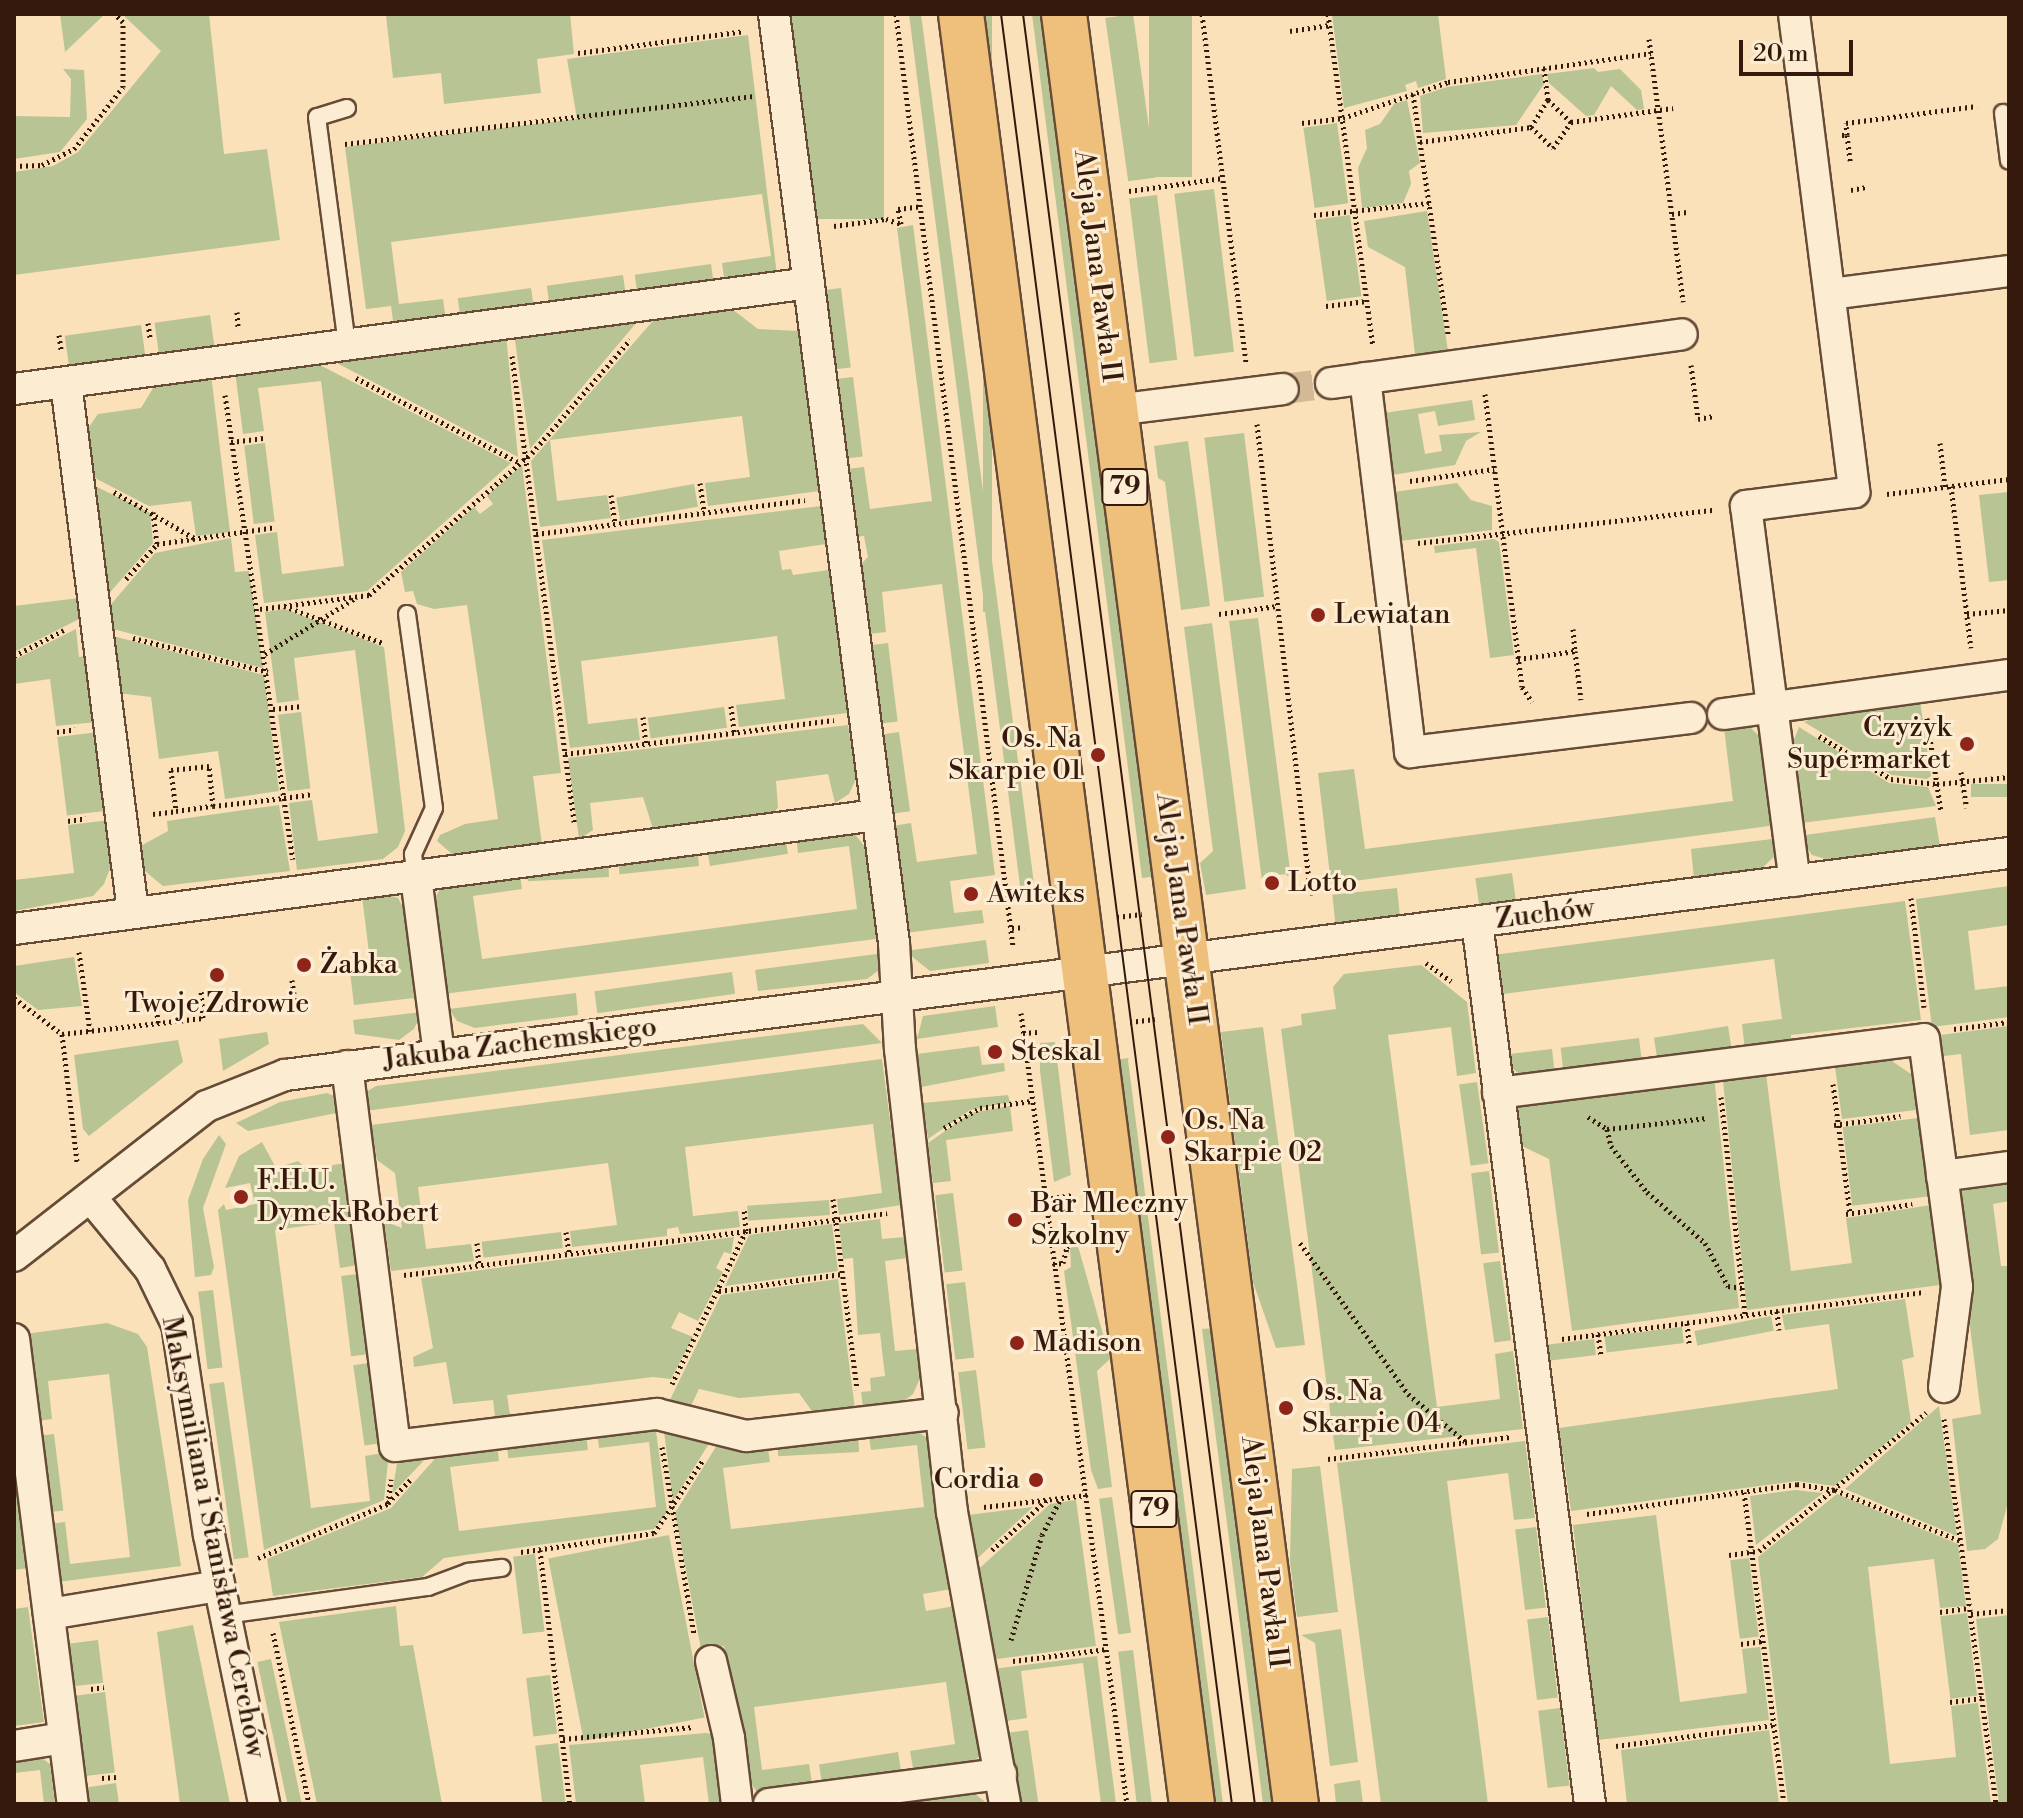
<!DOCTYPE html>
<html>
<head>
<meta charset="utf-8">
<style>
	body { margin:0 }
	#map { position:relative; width:2023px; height:1818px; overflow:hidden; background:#fbe1b9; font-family:"Libre Bodoni",serif }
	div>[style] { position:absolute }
	.green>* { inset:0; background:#b8c494; transform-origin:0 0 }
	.minor-tunnel>* { height:30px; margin-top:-15px; transform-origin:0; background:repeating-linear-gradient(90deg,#d3b996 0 30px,transparent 0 45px) }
	.path>* { height:5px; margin-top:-2.5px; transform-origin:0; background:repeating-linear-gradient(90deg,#34190c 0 2px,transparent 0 6px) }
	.roads { filter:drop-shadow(2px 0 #664b37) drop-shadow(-2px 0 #664b37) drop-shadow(0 2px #664b37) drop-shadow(0 -2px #664b37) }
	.service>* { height:16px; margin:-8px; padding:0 8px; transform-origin:8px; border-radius:8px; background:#fcecd2 }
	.minor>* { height:30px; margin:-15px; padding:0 15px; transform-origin:15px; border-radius:15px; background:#fcecd2 }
	.primary>* { height:44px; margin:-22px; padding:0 22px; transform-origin:22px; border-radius:22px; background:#eec07c }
	.tram>* { height:2px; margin:-1px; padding:0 1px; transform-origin:1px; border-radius:1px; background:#34190c }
	.dots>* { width:22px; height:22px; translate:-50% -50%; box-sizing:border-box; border:4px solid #fcecd2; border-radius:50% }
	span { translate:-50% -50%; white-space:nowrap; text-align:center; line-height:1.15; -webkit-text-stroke:6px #fcecd2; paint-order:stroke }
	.shield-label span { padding:2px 6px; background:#fcecd2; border:2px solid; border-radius:6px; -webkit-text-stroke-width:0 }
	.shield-label { font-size:26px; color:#34190c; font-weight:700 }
	.street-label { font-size:28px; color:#34190c }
	.poi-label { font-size:28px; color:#34190c }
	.left { translate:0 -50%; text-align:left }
	.right { translate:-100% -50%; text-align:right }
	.frame { position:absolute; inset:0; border:16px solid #34190c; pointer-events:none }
	.scale { position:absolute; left:1739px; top:40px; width:114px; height:36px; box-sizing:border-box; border:4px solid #34190c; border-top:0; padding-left:10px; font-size:24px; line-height:28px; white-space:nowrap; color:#34190c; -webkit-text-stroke:6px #fcecd2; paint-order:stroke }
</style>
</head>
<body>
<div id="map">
	<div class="green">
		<div style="clip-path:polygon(60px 14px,105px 14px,65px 52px)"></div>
		<div style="clip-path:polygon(122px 14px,209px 14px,224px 154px,267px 149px,280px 240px,14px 275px,14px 172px,53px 166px,78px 152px,161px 51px)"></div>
		<div style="clip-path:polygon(570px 14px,574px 54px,537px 59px,541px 93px,444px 104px,441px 73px,393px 78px,386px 15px)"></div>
		<div style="left:782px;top:14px;width:102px;height:205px"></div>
		<div style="clip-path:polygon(909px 14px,921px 14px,1034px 884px,1020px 886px)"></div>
		<div style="left:983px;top:14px;width:9px;height:598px"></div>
		<div style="clip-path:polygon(1032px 14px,1043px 14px,1157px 876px,1142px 878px)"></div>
		<div style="left:1133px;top:14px;width:165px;height:28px;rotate:82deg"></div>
		<div style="left:1149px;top:14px;width:43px;height:163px"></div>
		<div style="clip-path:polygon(1332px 14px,1438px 14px,1446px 79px,1418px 88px,1416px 81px,1405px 85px,1407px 91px,1344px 108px)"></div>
		<div style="clip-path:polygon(748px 35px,777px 275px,725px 283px,722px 263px,771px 256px,762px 194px,391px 242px,399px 304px,443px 299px,446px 321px,394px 328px,391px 306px,366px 309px,345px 147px,577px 119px,567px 59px)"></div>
		<div style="clip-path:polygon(1594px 68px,1598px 72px,1620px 69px,1641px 90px,1644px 109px,1637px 110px,1611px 86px,1594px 115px,1586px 116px,1549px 83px,1547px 74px)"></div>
		<div style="clip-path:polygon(63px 69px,84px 70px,87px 119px,60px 152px,14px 159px,14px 116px,70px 117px,71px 79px)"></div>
		<div style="clip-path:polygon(1542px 74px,1544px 84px,1516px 125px,1423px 133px,1420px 96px,1447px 87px)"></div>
		<div style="clip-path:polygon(1407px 100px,1420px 163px,1409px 171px,1411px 184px,1403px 203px,1362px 208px,1358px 168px,1367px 148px,1365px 130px,1380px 124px,1394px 104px)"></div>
		<div style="left:1337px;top:123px;width:81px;height:34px;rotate:82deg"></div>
		<div style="left:1214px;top:189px;width:164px;height:40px;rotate:83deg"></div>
		<div style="left:1157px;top:195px;width:166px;height:28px;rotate:83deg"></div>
		<div style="clip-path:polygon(1427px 211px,1448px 351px,1415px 355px,1405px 267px,1368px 247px,1364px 221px)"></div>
		<div style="left:1350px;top:215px;width:82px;height:35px;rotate:82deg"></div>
		<div style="clip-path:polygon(913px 225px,995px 875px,950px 881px,954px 913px,982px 910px,984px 923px,905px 933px,892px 826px,911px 823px,917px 862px,977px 854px,942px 584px,882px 592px,886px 632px,868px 634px,859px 566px,868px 557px,864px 536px,856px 537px,847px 469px,864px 467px,870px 509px,932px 501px,897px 228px)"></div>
		<div style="left:711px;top:264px;width:21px;height:77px;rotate:82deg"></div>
		<div style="left:623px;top:275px;width:22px;height:77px;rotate:82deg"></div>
		<div style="left:531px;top:288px;width:21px;height:74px;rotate:82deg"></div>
		<div style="left:841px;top:288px;width:80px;height:18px;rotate:83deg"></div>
		<div style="clip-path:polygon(728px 306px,758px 329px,800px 331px,819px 491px,708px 506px,705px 483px,750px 477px,742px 416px,550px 440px,557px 501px,607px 495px,611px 518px,540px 527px,531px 461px,658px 315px)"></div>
		<div style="left:210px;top:315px;width:37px;height:56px;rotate:82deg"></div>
		<div style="clip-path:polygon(642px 316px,530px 449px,514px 333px)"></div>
		<div style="left:141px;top:325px;width:37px;height:77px;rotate:82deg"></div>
		<div style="clip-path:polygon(506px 335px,518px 457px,325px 357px)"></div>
		<div style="clip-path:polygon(310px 360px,511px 463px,367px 591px,264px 603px,255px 535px,277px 532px,282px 574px,344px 566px,321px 381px,258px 388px,264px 431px,243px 434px,235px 371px)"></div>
		<div style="clip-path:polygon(211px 374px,230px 532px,196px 536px,191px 501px,149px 506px,93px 477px,87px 430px,98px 414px,141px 408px,158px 380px)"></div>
		<div style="left:853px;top:377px;width:80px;height:19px;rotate:83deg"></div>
		<div style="clip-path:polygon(1472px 400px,1475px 420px,1438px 426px,1435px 411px,1418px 414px,1425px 454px,1442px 451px,1439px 435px,1481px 432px,1466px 441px,1455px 465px,1392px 475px,1384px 413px)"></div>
		<div style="left:1244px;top:433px;width:165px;height:40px;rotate:83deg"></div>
		<div style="clip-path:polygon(1188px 441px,1210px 606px,1181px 610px,1165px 482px,1158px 478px,1154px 446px)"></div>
		<div style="left:265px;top:443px;width:79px;height:21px;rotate:83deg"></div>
		<div style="clip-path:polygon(522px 465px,561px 773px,533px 776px,542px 845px,452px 854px,437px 841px,440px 835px,465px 824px,498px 819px,467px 605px,434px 609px,417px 604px,413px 591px,405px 592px,401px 572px,474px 507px,480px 514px,493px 504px,487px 496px)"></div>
		<div style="clip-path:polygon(1457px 483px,1471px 500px,1492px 506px,1492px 530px,1400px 541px,1394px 492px)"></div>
		<div style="left:694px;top:484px;width:23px;height:79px;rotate:80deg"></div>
		<div style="clip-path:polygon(93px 485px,150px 513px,153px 543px,106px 597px)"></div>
		<div style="clip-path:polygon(2009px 492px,2009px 580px,1989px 582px,1979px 495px)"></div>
		<div style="clip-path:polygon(821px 506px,826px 544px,779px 551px,782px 570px,791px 569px,793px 575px,829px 570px,847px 713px,739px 727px,736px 705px,785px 699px,777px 636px,581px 661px,588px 724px,637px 718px,640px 740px,570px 748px,542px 540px)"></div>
		<div style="clip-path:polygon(231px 538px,235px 572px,249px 571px,263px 668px,109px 628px,107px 609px,155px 553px)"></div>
		<div style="clip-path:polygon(1494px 539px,1499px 542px,1514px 655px,1490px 658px,1476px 548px,1435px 553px,1434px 546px)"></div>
		<div style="clip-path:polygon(87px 597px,89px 614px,14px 652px,14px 606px)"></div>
		<div style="clip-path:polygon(285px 609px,384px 647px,405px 831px,398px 847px,383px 859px,297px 870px,289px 803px,312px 800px,318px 841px,378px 833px,355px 650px,294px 658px,299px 700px,277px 703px,265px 612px)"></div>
		<div style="clip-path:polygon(1258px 618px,1291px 878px,1285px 874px,1264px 877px,1263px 889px,1229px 621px)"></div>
		<div style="clip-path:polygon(1212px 623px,1246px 889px,1206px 895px,1200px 863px,1213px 851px,1184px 627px)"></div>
		<div style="clip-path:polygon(76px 629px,79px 657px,90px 656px,97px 722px,56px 726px,50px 679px,14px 684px,14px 660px)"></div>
		<div style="clip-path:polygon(109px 635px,264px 675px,279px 791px,225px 799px,218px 751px,159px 759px,151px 697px,117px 693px)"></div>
		<div style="left:888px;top:643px;width:79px;height:19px;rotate:83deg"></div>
		<div style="clip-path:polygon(1920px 701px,1931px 776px,1927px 779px,1892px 775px,1804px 722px,1820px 715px)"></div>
		<div style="left:724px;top:707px;width:21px;height:77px;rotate:82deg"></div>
		<div style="left:301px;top:712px;width:77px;height:23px;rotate:83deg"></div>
		<div style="clip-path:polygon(1723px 720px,1746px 723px,1765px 742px,1777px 825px,1331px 884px,1318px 773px,1354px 769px,1365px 849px,1733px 801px)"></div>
		<div style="clip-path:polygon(848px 725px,856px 779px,849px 794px,835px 803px,828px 774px,776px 781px,778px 807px,773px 815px,653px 829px,643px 797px,590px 803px,593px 830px,579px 839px,568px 758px)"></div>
		<div style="clip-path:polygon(1799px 727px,1889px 783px,1928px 787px,1936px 806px,1801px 823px,1792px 745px)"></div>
		<div style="left:99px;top:732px;width:79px;height:42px;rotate:83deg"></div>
		<div style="left:899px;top:732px;width:80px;height:19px;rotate:82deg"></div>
		<div style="left:2009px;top:784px;width:13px;height:38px;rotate:90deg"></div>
		<div style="clip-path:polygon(279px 805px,290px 871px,163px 886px,140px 867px,137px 848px,168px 831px,167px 821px)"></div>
		<div style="clip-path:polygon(1935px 817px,1940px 846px,1833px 861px,1812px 855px,1798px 836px)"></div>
		<div style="clip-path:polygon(110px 820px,114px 858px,104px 884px,93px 896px,14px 911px,14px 880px,74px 873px,68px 825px)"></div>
		<div style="clip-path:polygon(854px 833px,868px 851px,883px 938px,443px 994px,434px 900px,442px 885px,519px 869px,522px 889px,473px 896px,482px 959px,857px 909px,849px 846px,798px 853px,796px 834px)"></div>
		<div style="left:785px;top:835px;width:19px;height:79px;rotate:81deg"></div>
		<div style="clip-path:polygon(1780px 838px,1777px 854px,1759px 871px,1694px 879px,1691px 849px)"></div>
		<div style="left:697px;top:846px;width:20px;height:80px;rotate:84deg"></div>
		<div style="left:608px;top:858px;width:19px;height:81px;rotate:87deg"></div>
		<div style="left:1512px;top:873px;width:29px;height:37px;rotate:82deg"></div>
		<div style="clip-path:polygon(2009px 886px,2009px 925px,1968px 931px,1975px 990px,2009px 986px,2009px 1017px,1932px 1027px,1916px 899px)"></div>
		<div style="left:1397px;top:888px;width:29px;height:65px;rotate:84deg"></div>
		<div style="clip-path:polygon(383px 893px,398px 898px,407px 915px,414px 998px,354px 1005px,350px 972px,371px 969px,362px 896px)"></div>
		<div style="clip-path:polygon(1905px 901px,1921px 1020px,1791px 1035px,1791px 1045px,1745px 1051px,1742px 1024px,1782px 1019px,1774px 959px,1503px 994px,1510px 1054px,1552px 1049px,1555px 1076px,1526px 1078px,1511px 1068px,1493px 955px)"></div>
		<div style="clip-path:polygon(986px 940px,989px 963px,930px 971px,905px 951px)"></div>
		<div style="clip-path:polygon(884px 953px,879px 970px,867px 979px,758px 991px,755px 970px)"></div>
		<div style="clip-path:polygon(74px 957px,82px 1006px,38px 1010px,14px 992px,14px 966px)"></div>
		<div style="clip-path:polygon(1421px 965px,1467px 1002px,1476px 1073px,1457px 1076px,1451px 1027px,1388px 1035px,1437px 1407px,1500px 1399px,1495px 1354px,1513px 1351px,1523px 1429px,1335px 1450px,1281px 1029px,1302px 1025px,1301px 1014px,1336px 1009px,1333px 987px,1344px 974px)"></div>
		<div style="left:732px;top:972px;width:22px;height:139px;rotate:82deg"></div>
		<div style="clip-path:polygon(576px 993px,578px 1015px,475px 1028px,457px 1021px,449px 1009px)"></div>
		<div style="clip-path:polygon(995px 1006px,998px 1027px,917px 1039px,923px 1016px)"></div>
		<div style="clip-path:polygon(422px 1012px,414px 1029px,399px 1040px,355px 1034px,353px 1020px)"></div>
		<div style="clip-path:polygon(863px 1024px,882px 1043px,365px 1111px,366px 1092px,376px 1086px)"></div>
		<div style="left:1728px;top:1026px;width:26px;height:75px;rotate:81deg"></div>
		<div style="clip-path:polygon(2009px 1026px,2009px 1130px,1970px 1135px,1961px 1054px,1936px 1057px,1933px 1036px)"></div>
		<div style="clip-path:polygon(1263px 1027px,1305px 1345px,1276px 1348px,1253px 1282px,1221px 1032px)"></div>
		<div style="clip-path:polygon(267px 1032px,269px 1044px,223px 1071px,219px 1039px)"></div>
		<div style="left:1639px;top:1038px;width:26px;height:79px;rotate:83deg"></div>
		<div style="clip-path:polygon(178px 1040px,183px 1062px,89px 1136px,83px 1129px,74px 1055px)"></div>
		<div style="clip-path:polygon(1055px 1042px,1071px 1175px,1054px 1182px,1040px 1071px,1040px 1043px)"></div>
		<div style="clip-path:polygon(979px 1046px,982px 1065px,1004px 1063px,1005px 1071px,921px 1087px,917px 1054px)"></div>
		<div style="clip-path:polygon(1883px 1055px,1911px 1074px,1924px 1109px,1842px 1119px,1834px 1059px)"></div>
		<div style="clip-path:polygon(1129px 1058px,1128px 1060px,1223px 1804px,1213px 1804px,1113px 1060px)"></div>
		<div style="clip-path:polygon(882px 1059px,901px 1205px,839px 1215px,837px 1199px,882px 1193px,873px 1124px,685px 1147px,693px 1216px,738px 1211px,740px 1227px,680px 1234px,678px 1227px,667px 1229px,667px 1236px,572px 1247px,570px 1231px,617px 1225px,608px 1163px,418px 1187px,426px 1249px,471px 1244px,474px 1261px,391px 1271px,384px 1221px,402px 1228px,395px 1173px,377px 1160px,371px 1125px)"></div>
		<div style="clip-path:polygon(1722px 1072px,1766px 1074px,1791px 1271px,1852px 1263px,1846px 1218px,1938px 1204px,1948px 1284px,1747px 1310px)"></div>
		<div style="clip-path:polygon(1714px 1076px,1739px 1308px,1572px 1331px,1549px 1159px,1518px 1144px,1517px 1110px,1522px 1103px,1556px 1096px,1563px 1102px,1580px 1100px,1587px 1092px)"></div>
		<div style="left:1477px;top:1082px;width:82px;height:18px;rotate:82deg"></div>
		<div style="clip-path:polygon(327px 1093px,336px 1097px,341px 1112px,248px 1131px,236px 1123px,280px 1102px)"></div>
		<div style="clip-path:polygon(1008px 1095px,1010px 1102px,970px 1110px,928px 1139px,923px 1103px)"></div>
		<div style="clip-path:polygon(1010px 1106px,1013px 1131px,946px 1140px,951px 1181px,933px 1183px,928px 1143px,971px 1113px)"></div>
		<div style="left:1926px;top:1117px;width:79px;height:84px;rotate:83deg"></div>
		<div style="clip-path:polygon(219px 1135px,226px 1144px,203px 1208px,214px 1267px,211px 1275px,195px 1277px,188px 1200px,203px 1159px)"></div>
		<div style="clip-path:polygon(262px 1142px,276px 1168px,298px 1161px,307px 1169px,352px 1162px,364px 1264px,340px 1268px,334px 1222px,275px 1230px,311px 1508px,370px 1501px,365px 1456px,389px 1452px,384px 1500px,264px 1550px,218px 1210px,224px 1204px,226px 1210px,255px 1204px,250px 1183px,225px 1188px,239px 1156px)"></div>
		<div style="left:1489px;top:1171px;width:82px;height:18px;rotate:83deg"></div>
		<div style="clip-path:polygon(2009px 1176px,2009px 1201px,1993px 1204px,2001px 1266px,2009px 1266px,2009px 1499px,1998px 1539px,1985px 1549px,1967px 1551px,1952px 1419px,1981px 1414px,1956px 1215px,1960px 1195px,1968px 1185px)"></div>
		<div style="left:953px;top:1193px;width:78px;height:18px;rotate:83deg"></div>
		<div style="left:829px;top:1200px;width:15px;height:82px;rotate:86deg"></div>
		<div style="clip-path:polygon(880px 1219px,882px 1239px,905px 1237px,908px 1258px,885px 1261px,895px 1351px,918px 1349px,921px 1376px,913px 1394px,901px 1403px,863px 1408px,861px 1392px,871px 1391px,870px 1378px,885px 1376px,880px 1333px,858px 1335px,853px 1258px,843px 1259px,839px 1224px)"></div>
		<div style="clip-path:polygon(832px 1224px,838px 1271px,725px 1286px,749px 1235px)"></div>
		<div style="left:561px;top:1232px;width:16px;height:80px;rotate:83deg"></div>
		<div style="clip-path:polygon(734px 1237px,731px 1254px,724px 1252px,716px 1268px,723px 1272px,698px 1321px,679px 1312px,671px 1328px,693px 1337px,671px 1379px,653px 1377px,507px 1395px,511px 1422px,496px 1424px,493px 1400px,453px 1404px,446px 1362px,414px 1367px,413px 1357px,433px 1348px,421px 1278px)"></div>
		<div style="clip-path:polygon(1078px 1246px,1110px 1359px,1097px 1371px,1112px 1487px,1098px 1489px,1091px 1470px,1064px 1271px,1071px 1267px,1070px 1248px)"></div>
		<div style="left:1500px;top:1261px;width:80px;height:17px;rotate:82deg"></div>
		<div style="left:365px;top:1273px;width:81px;height:24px;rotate:83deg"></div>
		<div style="clip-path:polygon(838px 1279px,855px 1409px,814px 1414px,799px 1393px,739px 1398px,699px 1389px,688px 1412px,667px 1406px,721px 1295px)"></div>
		<div style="left:965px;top:1282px;width:76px;height:19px;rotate:83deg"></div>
		<div style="left:213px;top:1290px;width:78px;height:15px;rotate:83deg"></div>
		<div style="clip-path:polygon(1905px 1299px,1914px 1357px,1902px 1360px,1911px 1422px,1834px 1486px,1797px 1481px,1571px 1511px,1563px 1454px,1552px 1429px,1838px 1389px,1829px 1324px,1785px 1330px,1782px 1315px)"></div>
		<div style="left:1771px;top:1316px;width:15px;height:78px;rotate:79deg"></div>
		<div style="clip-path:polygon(107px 1323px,138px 1334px,147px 1347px,181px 1566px,58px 1582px,50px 1524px,65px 1522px,70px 1564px,130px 1557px,109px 1374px,48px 1381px,52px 1419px,36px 1421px,25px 1334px)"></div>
		<div style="left:1682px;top:1327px;width:16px;height:78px;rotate:83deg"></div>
		<div style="clip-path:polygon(1216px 1328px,1222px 1408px,1274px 1804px,1263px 1804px,1202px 1329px)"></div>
		<div style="left:1594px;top:1339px;width:16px;height:52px;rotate:83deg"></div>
		<div style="left:376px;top:1362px;width:81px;height:23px;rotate:82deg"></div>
		<div style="left:976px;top:1370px;width:78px;height:18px;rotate:83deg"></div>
		<div style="left:224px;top:1382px;width:177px;height:15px;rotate:82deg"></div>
		<div style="clip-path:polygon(1939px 1406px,1957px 1536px,1845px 1489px)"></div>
		<div style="clip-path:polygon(655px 1424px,667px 1512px,654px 1529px,444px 1558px,422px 1577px,273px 1596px,267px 1559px,391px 1508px,441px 1452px,497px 1444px,499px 1461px,450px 1467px,459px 1531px,656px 1507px,649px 1442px,599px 1448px,597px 1431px)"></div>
		<div style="clip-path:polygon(663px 1424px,710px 1442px,673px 1501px)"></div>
		<div style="clip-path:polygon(868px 1430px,917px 1431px,930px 1440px,951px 1589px,923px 1594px,926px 1611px,955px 1606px,982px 1754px,970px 1765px,914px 1774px,910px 1751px,955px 1744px,946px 1682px,754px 1707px,762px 1770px,809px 1764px,813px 1789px,758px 1794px,748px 1778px,724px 1646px,701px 1649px,675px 1513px,717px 1445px,767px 1442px,770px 1462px,723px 1468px,731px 1529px,924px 1507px,917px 1445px,871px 1450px)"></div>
		<div style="left:858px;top:1431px;width:21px;height:81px;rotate:87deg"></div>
		<div style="left:586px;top:1432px;width:18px;height:80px;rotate:84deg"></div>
		<div style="left:54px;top:1434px;width:77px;height:15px;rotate:83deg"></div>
		<div style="clip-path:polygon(1525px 1441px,1535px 1518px,1514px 1520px,1508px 1473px,1447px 1481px,1488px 1804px,1381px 1804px,1337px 1463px)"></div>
		<div style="clip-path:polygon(432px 1452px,392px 1494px,398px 1457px)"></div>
		<div style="clip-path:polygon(14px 1463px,28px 1568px,14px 1570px)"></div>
		<div style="clip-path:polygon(1320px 1466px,1338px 1612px,1297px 1617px,1290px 1562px,1292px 1469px)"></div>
		<div style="clip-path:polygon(1795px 1490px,1823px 1493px,1756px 1545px,1750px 1496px)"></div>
		<div style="clip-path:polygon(1837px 1494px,1958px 1544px,1966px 1606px,1940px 1608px,1934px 1559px,1868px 1567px,1890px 1764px,1956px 1757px,1951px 1706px,1978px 1703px,1991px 1804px,1788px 1804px,1758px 1557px)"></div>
		<div style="left:1112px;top:1497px;width:137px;height:13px;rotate:82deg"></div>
		<div style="clip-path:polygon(1076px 1500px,1096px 1646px,990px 1660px,971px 1576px,1050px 1504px)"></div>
		<div style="clip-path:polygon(1033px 1507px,967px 1568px,960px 1516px)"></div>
		<div style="clip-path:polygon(1656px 1515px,1680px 1702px,1747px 1693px,1742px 1649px,1760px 1647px,1769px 1720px,1598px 1740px,1573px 1525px)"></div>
		<div style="left:1536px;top:1527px;width:81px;height:21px;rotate:83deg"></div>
		<div style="left:669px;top:1535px;width:186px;height:123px;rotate:79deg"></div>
		<div style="left:535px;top:1554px;width:78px;height:22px;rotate:83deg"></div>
		<div style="left:1749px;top:1558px;width:79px;height:19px;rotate:83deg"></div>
		<div style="clip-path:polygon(396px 1606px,400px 1646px,413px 1645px,442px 1804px,317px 1804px,279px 1622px)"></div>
		<div style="clip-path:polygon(28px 1607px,44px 1722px,14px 1726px,14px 1609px)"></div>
		<div style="left:1967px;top:1613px;width:83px;height:27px;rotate:83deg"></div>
		<div style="clip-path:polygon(2009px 1615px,2009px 1804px,1999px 1804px,1976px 1619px)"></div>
		<div style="left:1548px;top:1617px;width:81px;height:21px;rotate:83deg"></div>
		<div style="clip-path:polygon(193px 1625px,230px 1804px,180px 1804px,157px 1632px)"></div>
		<div style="clip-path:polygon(1341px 1629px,1358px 1762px,1330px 1766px,1315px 1643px,1301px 1635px)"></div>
		<div style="left:98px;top:1640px;width:43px;height:32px;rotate:83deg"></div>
		<div style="left:1133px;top:1650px;width:155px;height:15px;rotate:83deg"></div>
		<div style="clip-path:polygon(1097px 1656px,1116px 1804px,1101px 1804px,1083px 1663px,1021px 1671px,1027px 1718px,1007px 1721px,992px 1669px)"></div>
		<div style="left:271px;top:1659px;width:148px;height:14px;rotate:78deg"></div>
		<div style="left:550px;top:1675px;width:59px;height:24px;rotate:83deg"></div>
		<div style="left:105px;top:1692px;width:81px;height:34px;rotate:83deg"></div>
		<div style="left:1560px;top:1708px;width:78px;height:22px;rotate:83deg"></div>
		<div style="left:1028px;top:1730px;width:75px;height:20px;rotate:82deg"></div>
		<div style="clip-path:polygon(1769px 1730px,1779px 1804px,1627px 1804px,1621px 1750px)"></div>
		<div style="clip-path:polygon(706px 1733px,715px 1735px,724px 1804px,709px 1804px,703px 1757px,640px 1765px,645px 1804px,576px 1804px,569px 1745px)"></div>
		<div style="left:558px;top:1743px;width:61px;height:23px;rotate:83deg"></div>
		<div style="left:898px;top:1752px;width:25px;height:80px;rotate:81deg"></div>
		<div style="clip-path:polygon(39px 1756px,50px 1764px,55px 1804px,44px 1804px,40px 1770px,14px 1773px,14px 1757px)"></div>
		<div style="clip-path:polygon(1360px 1780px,1363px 1804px,1336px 1804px,1334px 1784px)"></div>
		<div style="clip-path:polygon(116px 1783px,119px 1804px,85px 1804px,83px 1788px)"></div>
		<div style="clip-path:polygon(975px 1794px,988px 1804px,900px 1804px)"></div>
	</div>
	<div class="minor-tunnel">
		<div style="left:1283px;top:389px;width:48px;rotate:-7.1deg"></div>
	</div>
	<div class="path">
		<div style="left:896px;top:14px;width:940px;rotate:82.85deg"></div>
		<div style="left:1202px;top:14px;width:351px;rotate:82.8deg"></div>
		<div style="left:1328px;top:14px;width:335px;rotate:82.3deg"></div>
		<div style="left:1290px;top:31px;width:40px;rotate:-8.5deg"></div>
		<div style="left:1649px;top:39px;width:265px;rotate:82.6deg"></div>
		<div style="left:578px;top:53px;width:167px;rotate:-7.5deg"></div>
		<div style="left:1544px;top:68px;width:32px;rotate:83deg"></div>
		<div style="left:1413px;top:94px;width:243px;rotate:81.7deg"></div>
		<div style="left:1302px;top:123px;width:41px;rotate:-7deg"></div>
		<div style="left:1343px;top:118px;width:111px;rotate:-18.9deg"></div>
		<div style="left:1448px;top:82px;width:205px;rotate:-8.1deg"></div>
		<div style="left:1531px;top:127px;width:32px;rotate:-58deg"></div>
		<div style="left:1548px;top:100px;width:32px;rotate:44deg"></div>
		<div style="left:1842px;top:135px;width:5px"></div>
		<div style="left:1847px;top:135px;width:12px;rotate:-95deg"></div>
		<div style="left:1846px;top:123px;width:132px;rotate:-7.4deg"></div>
		<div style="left:1847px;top:135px;width:26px;rotate:83deg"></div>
		<div style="left:1420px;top:142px;width:112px;rotate:-7.7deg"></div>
		<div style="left:1531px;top:127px;width:30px;rotate:44deg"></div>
		<div style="left:1553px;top:148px;width:32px;rotate:-55deg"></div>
		<div style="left:1571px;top:122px;width:103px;rotate:-7.8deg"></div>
		<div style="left:345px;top:144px;width:410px;rotate:-6.7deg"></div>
		<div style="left:14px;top:166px;width:28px;rotate:-2deg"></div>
		<div style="left:42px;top:165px;width:36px;rotate:-27deg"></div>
		<div style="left:74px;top:149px;width:79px;rotate:-51.7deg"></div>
		<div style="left:123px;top:87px;width:65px;rotate:-90deg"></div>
		<div style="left:123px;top:22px;width:11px;rotate:-135deg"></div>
		<div style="left:1851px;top:190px;width:15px;rotate:-11deg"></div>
		<div style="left:1129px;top:191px;width:95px;rotate:-7.9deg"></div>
		<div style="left:1672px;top:214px;width:15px;rotate:-8deg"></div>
		<div style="left:1314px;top:215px;width:116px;rotate:-6deg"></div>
		<div style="left:834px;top:226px;width:52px;rotate:-7.7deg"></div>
		<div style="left:886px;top:219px;width:16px;rotate:18deg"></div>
		<div style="left:901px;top:224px;width:15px;rotate:-101deg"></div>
		<div style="left:898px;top:209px;width:23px;rotate:-7deg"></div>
		<div style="left:1326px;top:306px;width:41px;rotate:-7deg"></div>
		<div style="left:237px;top:312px;width:15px;rotate:86deg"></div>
		<div style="left:148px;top:323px;width:15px;rotate:82deg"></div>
		<div style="left:59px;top:335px;width:15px;rotate:82deg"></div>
		<div style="left:512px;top:356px;width:470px;rotate:82.4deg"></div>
		<div style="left:1691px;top:365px;width:54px;rotate:82.6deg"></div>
		<div style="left:1698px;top:419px;width:16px;rotate:-11deg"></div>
		<div style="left:356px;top:378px;width:182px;rotate:27.4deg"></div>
		<div style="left:1485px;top:394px;width:295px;rotate:82.8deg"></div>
		<div style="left:1522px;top:687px;width:18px;rotate:56deg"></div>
		<div style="left:225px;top:395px;width:469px;rotate:81.7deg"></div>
		<div style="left:1257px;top:424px;width:474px;rotate:83.5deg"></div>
		<div style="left:231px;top:442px;width:34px;rotate:-7deg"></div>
		<div style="left:1940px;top:443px;width:44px;rotate:83.5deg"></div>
		<div style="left:1410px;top:481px;width:85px;rotate:-8.1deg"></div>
		<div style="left:700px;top:483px;width:30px;rotate:82deg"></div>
		<div style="left:1951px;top:486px;width:163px;rotate:83deg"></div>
		<div style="left:114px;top:492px;width:95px;rotate:29.8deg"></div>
		<div style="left:1887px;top:494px;width:123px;rotate:-7deg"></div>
		<div style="left:611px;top:495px;width:29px;rotate:82deg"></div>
		<div style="left:153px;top:512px;width:32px;rotate:83deg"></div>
		<div style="left:536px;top:534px;width:271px;rotate:-7.2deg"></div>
		<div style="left:1418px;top:543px;width:298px;rotate:-6.4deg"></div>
		<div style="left:126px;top:579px;width:47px;rotate:-48.5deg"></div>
		<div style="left:157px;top:544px;width:120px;rotate:-8.1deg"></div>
		<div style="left:284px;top:606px;width:106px;rotate:20.5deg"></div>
		<div style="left:260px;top:609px;width:110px;rotate:-7.3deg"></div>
		<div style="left:369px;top:595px;width:216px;rotate:-41.1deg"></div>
		<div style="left:532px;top:453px;width:150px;rotate:-49.1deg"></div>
		<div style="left:1219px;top:614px;width:59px;rotate:-7.9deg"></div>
		<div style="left:1967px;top:614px;width:42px;rotate:-5.4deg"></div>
		<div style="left:1573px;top:629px;width:22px;rotate:85deg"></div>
		<div style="left:133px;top:638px;width:139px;rotate:14.1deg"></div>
		<div style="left:265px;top:654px;width:108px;rotate:-31.8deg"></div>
		<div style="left:14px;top:656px;width:56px;rotate:-27.5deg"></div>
		<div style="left:1518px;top:659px;width:58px;rotate:-8deg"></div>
		<div style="left:1575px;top:651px;width:49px;rotate:83deg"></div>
		<div style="left:731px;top:706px;width:26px;rotate:83deg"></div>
		<div style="left:273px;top:709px;width:27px;rotate:-6deg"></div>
		<div style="left:643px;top:717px;width:27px;rotate:84deg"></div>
		<div style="left:1927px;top:718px;width:95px;rotate:81.5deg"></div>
		<div style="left:57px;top:732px;width:18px;rotate:-9deg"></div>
		<div style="left:1819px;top:736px;width:84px;rotate:30.8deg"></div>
		<div style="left:1891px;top:779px;width:46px;rotate:6.2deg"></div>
		<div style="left:1937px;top:784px;width:72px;rotate:-5.6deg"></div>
		<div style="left:565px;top:754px;width:271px;rotate:-7.2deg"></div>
		<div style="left:1961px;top:772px;width:36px;rotate:81deg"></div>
		<div style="left:213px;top:806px;width:40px;rotate:-95.7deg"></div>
		<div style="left:209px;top:766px;width:38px;rotate:174deg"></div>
		<div style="left:171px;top:770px;width:41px;rotate:83deg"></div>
		<div style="left:176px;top:811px;width:37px;rotate:-8deg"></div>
		<div style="left:213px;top:806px;width:71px;rotate:-6.4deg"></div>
		<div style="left:284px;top:798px;width:27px;rotate:-8deg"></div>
		<div style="left:153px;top:814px;width:23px;rotate:-7deg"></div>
		<div style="left:68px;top:821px;width:18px;rotate:-9deg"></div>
		<div style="left:1911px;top:898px;width:110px;rotate:83.2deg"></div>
		<div style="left:1117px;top:917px;width:25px;rotate:-7deg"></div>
		<div style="left:1012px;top:928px;width:12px;rotate:-5deg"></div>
		<div style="left:79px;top:952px;width:80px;rotate:82.1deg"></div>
		<div style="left:1426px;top:963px;width:31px;rotate:36deg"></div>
		<div style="left:292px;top:980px;width:27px;rotate:82deg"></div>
		<div style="left:155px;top:997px;width:26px;rotate:83deg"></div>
		<div style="left:14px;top:998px;width:60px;rotate:36.9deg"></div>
		<div style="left:62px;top:1034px;width:142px;rotate:-6.5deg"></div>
		<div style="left:203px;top:1018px;width:27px;rotate:-94deg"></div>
		<div style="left:1021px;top:1013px;width:798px;rotate:82.37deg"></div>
		<div style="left:1130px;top:1022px;width:25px;rotate:-7deg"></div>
		<div style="left:1954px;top:1029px;width:55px;rotate:-7.3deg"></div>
		<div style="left:1023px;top:1033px;width:14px;rotate:-4deg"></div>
		<div style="left:62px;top:1034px;width:129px;rotate:83.3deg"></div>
		<div style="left:1833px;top:1084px;width:131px;rotate:82.5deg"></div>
		<div style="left:1721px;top:1097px;width:219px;rotate:83.7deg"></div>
		<div style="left:1588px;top:1117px;width:22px;rotate:32deg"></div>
		<div style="left:1607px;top:1129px;width:101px;rotate:-6.3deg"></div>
		<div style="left:1834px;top:1125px;width:67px;rotate:-7.8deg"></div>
		<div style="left:944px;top:1128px;width:41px;rotate:-29.1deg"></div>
		<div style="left:980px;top:1108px;width:52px;rotate:-7.7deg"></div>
		<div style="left:1607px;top:1129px;width:17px;rotate:77deg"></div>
		<div style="left:1611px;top:1146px;width:58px;rotate:52deg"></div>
		<div style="left:1647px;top:1192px;width:77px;rotate:41.3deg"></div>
		<div style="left:1705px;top:1243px;width:49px;rotate:61.9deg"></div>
		<div style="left:1728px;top:1286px;width:14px;rotate:8deg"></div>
		<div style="left:833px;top:1199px;width:192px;rotate:82.8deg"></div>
		<div style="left:1045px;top:1199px;width:27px;rotate:-8deg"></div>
		<div style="left:1846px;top:1214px;width:67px;rotate:-8.6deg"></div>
		<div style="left:566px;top:1232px;width:21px;rotate:82deg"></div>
		<div style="left:477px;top:1243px;width:21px;rotate:85deg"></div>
		<div style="left:1300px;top:1243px;width:186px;rotate:54.4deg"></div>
		<div style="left:1408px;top:1394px;width:75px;rotate:39.6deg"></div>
		<div style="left:1053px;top:1264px;width:10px;rotate:-6deg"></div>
		<div style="left:1063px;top:1263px;width:16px;rotate:-76deg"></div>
		<div style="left:1067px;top:1247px;width:14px;rotate:-36deg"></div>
		<div style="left:404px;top:1275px;width:487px;rotate:-7.3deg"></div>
		<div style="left:719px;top:1291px;width:124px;rotate:-7.9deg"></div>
		<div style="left:1777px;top:1311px;width:19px;rotate:84deg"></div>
		<div style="left:1687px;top:1323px;width:20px;rotate:84deg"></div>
		<div style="left:1598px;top:1334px;width:21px;rotate:82deg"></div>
		<div style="left:1562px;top:1339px;width:366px;rotate:-7.4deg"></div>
		<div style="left:672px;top:1384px;width:170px;rotate:-64.2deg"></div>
		<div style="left:746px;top:1231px;width:21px;rotate:-95deg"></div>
		<div style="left:1944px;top:1419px;width:388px;rotate:82.3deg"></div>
		<div style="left:662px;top:1447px;width:191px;rotate:80.3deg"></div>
		<div style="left:1328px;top:1459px;width:183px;rotate:-6.9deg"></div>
		<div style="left:1744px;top:1492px;width:315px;rotate:82.7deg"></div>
		<div style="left:388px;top:1503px;width:35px;rotate:-46deg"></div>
		<div style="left:984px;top:1507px;width:104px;rotate:-6.6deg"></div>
		<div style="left:1587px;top:1514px;width:212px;rotate:-8.1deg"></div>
		<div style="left:1797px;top:1484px;width:38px;rotate:9deg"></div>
		<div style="left:1835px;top:1490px;width:136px;rotate:22deg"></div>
		<div style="left:540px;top:1550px;width:256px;rotate:83.3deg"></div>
		<div style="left:992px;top:1550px;width:74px;rotate:-42.3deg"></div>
		<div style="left:521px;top:1552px;width:134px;rotate:-8.1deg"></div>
		<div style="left:654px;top:1533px;width:88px;rotate:-56.1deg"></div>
		<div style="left:1729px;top:1555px;width:30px;rotate:-8deg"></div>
		<div style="left:1759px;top:1551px;width:217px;rotate:-39.6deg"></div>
		<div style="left:258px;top:1558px;width:141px;rotate:-22.6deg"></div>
		<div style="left:388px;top:1504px;width:25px;rotate:-83deg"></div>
		<div style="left:1940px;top:1612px;width:30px;rotate:-8deg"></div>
		<div style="left:1971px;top:1614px;width:38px;rotate:-6deg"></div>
		<div style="left:273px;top:1633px;width:175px;rotate:78.1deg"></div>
		<div style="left:1011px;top:1640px;width:109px;rotate:-73.6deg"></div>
		<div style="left:1042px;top:1535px;width:42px;rotate:-62.8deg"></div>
		<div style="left:1741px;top:1644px;width:22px;rotate:-8deg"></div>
		<div style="left:1013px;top:1661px;width:95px;rotate:-7.3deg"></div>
		<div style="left:91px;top:1689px;width:13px;rotate:-9deg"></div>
		<div style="left:1950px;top:1702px;width:32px;rotate:-7deg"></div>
		<div style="left:563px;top:1739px;width:131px;rotate:-5.3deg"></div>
		<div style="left:1616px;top:1746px;width:159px;rotate:-7.6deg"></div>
		<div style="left:102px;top:1778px;width:14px;rotate:-4deg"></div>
	</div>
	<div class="roads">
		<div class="service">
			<div style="left:347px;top:108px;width:31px;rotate:163deg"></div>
			<div style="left:317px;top:117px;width:230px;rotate:82.5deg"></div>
			<div style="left:2003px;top:113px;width:48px;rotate:82.9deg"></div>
			<div style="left:407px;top:614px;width:196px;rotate:82.1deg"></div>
			<div style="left:434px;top:808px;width:51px;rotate:114.5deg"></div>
			<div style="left:413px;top:854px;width:23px;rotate:83deg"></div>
			<div style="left:225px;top:1615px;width:205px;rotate:-7.9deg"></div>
			<div style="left:428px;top:1587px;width:43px;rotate:-20.6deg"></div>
			<div style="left:468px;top:1572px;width:34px;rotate:-7deg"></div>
		</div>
		<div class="minor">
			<div style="left:774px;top:14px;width:937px;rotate:82.64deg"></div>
			<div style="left:894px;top:943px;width:106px;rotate:86.8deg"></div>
			<div style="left:900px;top:1049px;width:466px;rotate:83.6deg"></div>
			<div style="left:952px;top:1512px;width:297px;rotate:79.7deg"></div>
			<div style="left:1794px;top:14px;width:482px;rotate:82.8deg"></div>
			<div style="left:1854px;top:492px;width:109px;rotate:172.6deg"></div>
			<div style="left:1746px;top:506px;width:378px;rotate:82.6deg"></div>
			<div style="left:1831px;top:294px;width:179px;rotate:-7.4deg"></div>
			<div style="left:1365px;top:378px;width:377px;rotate:83.1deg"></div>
			<div style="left:1410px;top:752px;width:283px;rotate:-6.9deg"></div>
			<div style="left:66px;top:383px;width:533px;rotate:82.78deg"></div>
			<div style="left:1331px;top:383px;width:354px;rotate:-7.9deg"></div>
			<div style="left:14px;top:389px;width:802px;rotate:-7.59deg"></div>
			<div style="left:1115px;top:410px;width:169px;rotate:-7.1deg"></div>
			<div style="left:1723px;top:714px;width:289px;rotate:-7.8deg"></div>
			<div style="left:416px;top:877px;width:179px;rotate:82.6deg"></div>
			<div style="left:1477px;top:922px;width:889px;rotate:82.7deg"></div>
			<div style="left:14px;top:929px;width:870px;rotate:-7.53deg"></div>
			<div style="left:347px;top:1066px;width:383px;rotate:82.8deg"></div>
			<div style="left:395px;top:1446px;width:264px;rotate:-7deg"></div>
			<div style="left:657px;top:1414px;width:92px;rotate:13.9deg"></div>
			<div style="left:746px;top:1436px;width:198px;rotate:-6.7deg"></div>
			<div style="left:1498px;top:1093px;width:429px;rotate:-7.2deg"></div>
			<div style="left:1924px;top:1039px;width:250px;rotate:82.4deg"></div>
			<div style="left:1957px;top:1287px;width:101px;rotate:97.4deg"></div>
			<div style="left:1942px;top:1176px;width:68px;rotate:-7.7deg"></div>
			<div style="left:92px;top:1199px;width:91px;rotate:50.4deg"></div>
			<div style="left:150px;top:1269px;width:61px;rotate:63.9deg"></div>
			<div style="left:177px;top:1324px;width:213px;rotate:81.4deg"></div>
			<div style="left:209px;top:1535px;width:275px;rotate:78.4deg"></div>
			<div style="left:14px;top:1256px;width:244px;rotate:-37.9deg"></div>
			<div style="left:207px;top:1106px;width:84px;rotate:-21.7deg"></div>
			<div style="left:285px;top:1075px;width:1738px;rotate:-7.34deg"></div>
			<div style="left:14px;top:1339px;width:469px;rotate:82.8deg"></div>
			<div style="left:49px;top:1614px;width:172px;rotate:-9.4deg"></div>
			<div style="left:711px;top:1661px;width:79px;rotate:76.8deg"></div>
			<div style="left:729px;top:1738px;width:66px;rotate:83.1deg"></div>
			<div style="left:14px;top:1746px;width:51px;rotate:-9.1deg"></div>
			<div style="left:769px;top:1804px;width:234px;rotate:-7.4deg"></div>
		</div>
		<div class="primary">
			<div style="left:961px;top:14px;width:1805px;rotate:82.65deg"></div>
			<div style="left:1064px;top:14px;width:1805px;rotate:82.62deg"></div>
		</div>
	</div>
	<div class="tram">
		<div style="left:1001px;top:14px;width:1805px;rotate:82.65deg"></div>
		<div style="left:1023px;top:14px;width:1805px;rotate:82.62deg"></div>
	</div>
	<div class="dots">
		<div style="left:1318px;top:615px;background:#8f2418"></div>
		<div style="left:1967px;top:744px;background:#8f2418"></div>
		<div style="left:1098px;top:755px;background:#8f2418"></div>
		<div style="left:1272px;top:883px;background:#8f2418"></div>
		<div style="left:971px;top:894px;background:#8f2418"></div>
		<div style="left:304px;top:965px;background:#8f2418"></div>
		<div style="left:217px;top:975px;background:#8f2418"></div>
		<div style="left:995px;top:1052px;background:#8f2418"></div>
		<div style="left:1168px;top:1137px;background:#8f2418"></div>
		<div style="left:241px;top:1197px;background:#8f2418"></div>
		<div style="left:1015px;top:1220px;background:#8f2418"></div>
		<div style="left:1017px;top:1343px;background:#8f2418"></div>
		<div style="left:1286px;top:1408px;background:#8f2418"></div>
		<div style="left:1036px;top:1480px;background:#8f2418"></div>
	</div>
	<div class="shield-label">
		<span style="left:1125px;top:487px">79</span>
		<span style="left:1154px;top:1509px">79</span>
	</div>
	<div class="street-label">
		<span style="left:1097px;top:266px;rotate:83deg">Aleja Jana Pawła II</span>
		<span style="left:1181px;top:909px;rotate:82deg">Aleja Jana Pawła II</span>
		<span style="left:1545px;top:914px;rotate:-7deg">Zuchów</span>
		<span style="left:520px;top:1044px;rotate:-7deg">Jakuba Zachemskiego</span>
		<span style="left:213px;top:1537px;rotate:79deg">Maksymiliana i Stanisława Cerchów</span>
		<span style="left:1264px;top:1552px;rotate:83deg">Aleja Jana Pawła II</span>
	</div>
	<div class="poi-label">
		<span class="left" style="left:1334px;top:615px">Lewiatan</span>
		<span class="right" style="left:1951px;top:744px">Czyżyk<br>Supermarket</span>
		<span class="right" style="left:1082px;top:755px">Os. Na<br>Skarpie 01</span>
		<span class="left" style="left:1288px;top:883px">Lotto</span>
		<span class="left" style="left:987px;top:894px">Awiteks</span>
		<span class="left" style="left:320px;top:965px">Żabka</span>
		<span style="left:217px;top:1004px">Twoje Zdrowie</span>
		<span class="left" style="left:1011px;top:1052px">Steskal</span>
		<span class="left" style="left:1184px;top:1137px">Os. Na<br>Skarpie 02</span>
		<span class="left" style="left:257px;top:1197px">F.H.U.<br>Dymek Robert</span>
		<span class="left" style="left:1031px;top:1220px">Bar Mleczny<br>Szkolny</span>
		<span class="left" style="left:1033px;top:1343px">Madison</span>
		<span class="left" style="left:1302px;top:1408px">Os. Na<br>Skarpie 04</span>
		<span class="right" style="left:1020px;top:1480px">Cordia</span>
	</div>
	<div class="frame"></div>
	<div class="scale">20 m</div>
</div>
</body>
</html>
